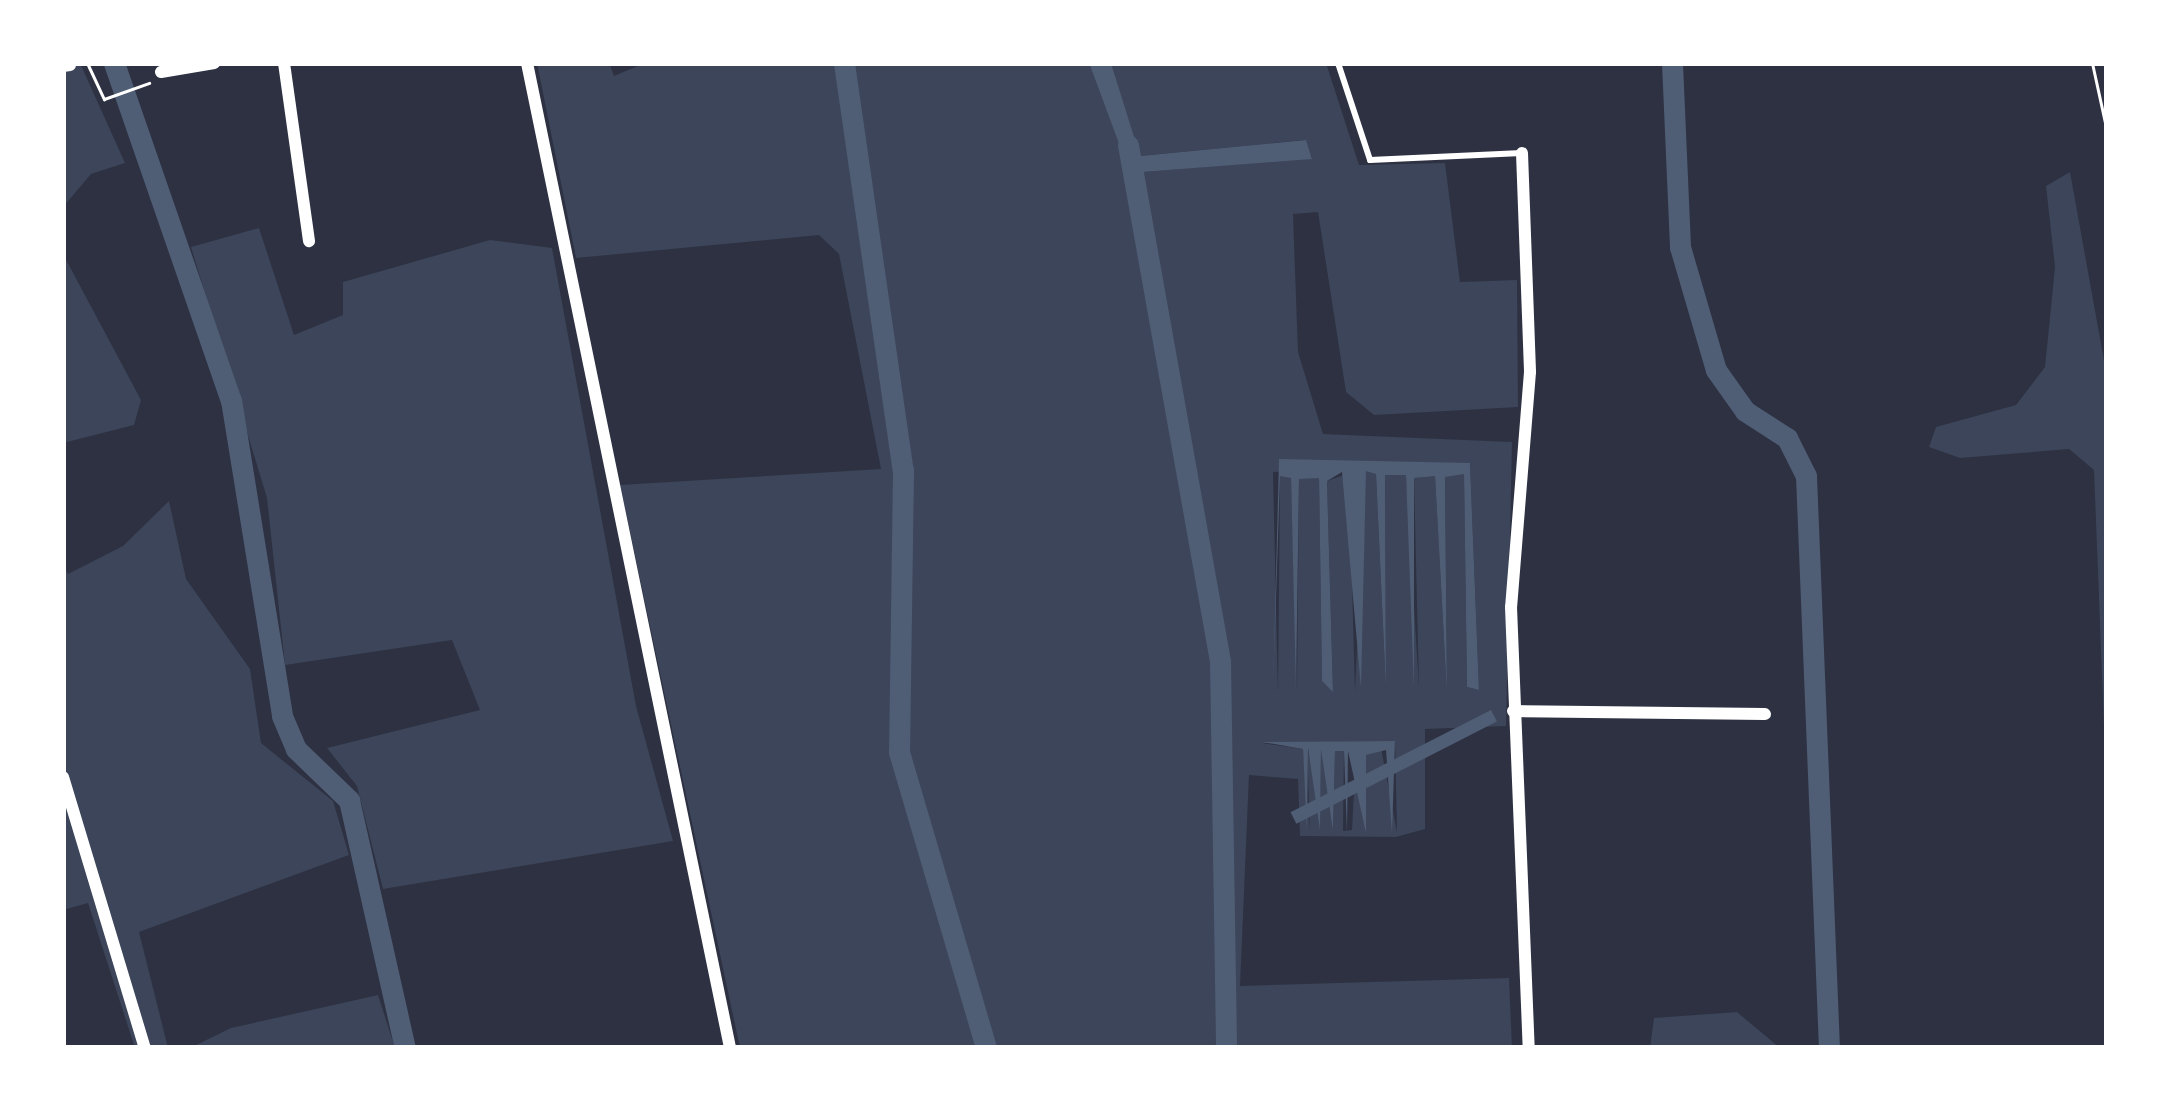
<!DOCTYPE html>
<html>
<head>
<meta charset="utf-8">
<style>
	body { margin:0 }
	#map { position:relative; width:2170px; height:1111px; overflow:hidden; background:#2d3142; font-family:"Source Serif 4",serif }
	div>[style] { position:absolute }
	.green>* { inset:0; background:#3c4559 }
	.water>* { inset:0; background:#4f5d75; transform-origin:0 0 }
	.canal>* { height:21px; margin:-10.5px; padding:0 10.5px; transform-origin:10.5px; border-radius:10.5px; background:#4f5d75 }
	.path>* { height:3px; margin:-1.5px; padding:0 1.5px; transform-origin:1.5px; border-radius:1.5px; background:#fff }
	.service>* { height:6px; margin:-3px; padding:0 3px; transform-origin:3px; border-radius:3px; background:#fff }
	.minor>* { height:12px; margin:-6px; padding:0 6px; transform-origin:6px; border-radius:6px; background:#fff }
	span { translate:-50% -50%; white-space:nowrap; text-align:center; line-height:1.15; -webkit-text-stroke:12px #fff; paint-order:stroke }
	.frame { position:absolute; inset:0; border:66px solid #fff; pointer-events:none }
</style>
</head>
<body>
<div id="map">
	<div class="green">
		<div style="clip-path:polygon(63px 63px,80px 63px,125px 163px,91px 174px,63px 207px)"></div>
		<div style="clip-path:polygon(evenodd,537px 63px,609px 63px,614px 76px,645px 63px,1089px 63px,1131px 173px,1312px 158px,1305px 140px,1139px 156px,1111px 63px,1326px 63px,1359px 165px,1445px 163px,1460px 282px,1517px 280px,1518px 407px,1374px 415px,1346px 392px,1318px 212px,1293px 214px,1298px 352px,1323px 434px,1512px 442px,1506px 726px,1425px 729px,1425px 829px,1396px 837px,1300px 836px,1298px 779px,1249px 775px,1240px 986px,1509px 978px,1512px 1048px,740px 1048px,620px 485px,881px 469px,839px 254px,819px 235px,576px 258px,537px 63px,1470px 463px,1479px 690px,1467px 687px,1464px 473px,1445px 476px,1447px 693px,1435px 475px,1414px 478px,1419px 688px,1406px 475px,1385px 475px,1386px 690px,1376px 473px,1365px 470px,1355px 691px,1349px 473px,1327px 481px,1333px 691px,1322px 681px,1319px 477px,1299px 478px,1297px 689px,1291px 477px,1280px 475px,1278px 693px,1273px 472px,1470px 463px,537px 63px,1395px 741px,1397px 832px,1381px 748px,1366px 755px,1366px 833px,1356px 750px,1352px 830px,1343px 831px,1344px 750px,1335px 750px,1333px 830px,1329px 751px,1321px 748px,1320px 801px,1307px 747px,1310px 830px,1303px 749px,1262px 743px,1395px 741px)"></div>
		<div style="clip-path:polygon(2070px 172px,2107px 377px,2107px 805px,2094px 470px,2069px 449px,1960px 458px,1929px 447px,1936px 427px,2016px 405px,2045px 367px,2055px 267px,2046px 186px)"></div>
		<div style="clip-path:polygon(259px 228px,294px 335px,343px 315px,343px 282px,490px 240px,552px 248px,636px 706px,673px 841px,383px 889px,357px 786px,327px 748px,480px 710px,452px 640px,285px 665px,267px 498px,191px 247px)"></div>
		<div style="clip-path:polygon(63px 254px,141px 400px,134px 425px,63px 443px)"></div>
		<div style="clip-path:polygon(169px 501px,186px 579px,250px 669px,261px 743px,333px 801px,349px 855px,139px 932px,168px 1048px,135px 1048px,88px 903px,63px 910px,63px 563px,68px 574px,123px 546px)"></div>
		<div style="clip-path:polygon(378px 995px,395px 1048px,190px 1048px,231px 1028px)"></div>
		<div style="clip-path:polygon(1737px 1012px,1780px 1048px,1650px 1048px,1654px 1018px)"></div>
	</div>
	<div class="water">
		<div style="clip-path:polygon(1089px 63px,1111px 63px,1140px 156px,1306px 140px,1312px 159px,1130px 173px)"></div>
		<div style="clip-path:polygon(1279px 459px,1470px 463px,1479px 690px,1467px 687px,1464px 474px,1445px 477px,1447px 694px,1435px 476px,1414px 478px,1414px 689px,1406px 475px,1385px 475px,1386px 690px,1376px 474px,1366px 471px,1361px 688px,1342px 472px,1327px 481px,1333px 692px,1322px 681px,1319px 478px,1299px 479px,1296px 689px,1291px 478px,1280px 476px,1273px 690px)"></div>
		<div style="left:1491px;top:710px;width:13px;height:225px;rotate:63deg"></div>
		<div style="clip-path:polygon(1395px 741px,1392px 834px,1386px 750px,1366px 755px,1366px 833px,1348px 751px,1347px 833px,1344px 751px,1335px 751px,1333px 831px,1321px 749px,1320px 830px,1308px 748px,1307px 832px,1303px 749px,1262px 742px)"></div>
	</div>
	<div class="canal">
		<div style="left:114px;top:63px;width:357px;rotate:70.9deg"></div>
		<div style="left:231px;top:400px;width:320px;rotate:80.8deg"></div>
		<div style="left:282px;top:716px;width:36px;rotate:67deg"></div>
		<div style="left:296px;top:749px;width:74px;rotate:43.9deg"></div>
		<div style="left:349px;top:800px;width:254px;rotate:77.3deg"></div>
		<div style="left:844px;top:63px;width:411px;rotate:81.8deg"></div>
		<div style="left:903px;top:470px;width:282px;rotate:90.8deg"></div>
		<div style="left:899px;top:752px;width:309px;rotate:73.6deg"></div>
		<div style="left:1672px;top:63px;width:184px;rotate:87.5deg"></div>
		<div style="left:1680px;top:247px;width:128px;rotate:73.7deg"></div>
		<div style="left:1716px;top:370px;width:50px;rotate:54.7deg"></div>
		<div style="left:1745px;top:411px;width:50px;rotate:32.7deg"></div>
		<div style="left:1787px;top:438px;width:42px;rotate:63.4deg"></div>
		<div style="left:1806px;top:476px;width:572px;rotate:87.7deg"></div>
		<div style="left:1128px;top:145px;width:524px;rotate:79.89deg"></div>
		<div style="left:1220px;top:661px;width:387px;rotate:89.1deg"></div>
	</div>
	<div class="path">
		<div style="left:2092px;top:63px;width:71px;rotate:77.7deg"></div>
		<div style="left:88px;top:65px;width:38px;rotate:65deg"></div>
		<div style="left:104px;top:99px;width:48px;rotate:-19.6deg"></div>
	</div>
	<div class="service">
		<div style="left:1338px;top:63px;width:102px;rotate:71.7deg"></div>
		<div style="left:1370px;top:160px;width:152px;rotate:-2.6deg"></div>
	</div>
	<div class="minor">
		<div style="left:284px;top:63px;width:180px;rotate:82deg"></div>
		<div style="left:527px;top:63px;width:1006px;rotate:78.35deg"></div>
		<div style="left:63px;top:66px;width:7px;rotate:-8deg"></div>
		<div style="left:161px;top:72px;width:54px;rotate:-9.6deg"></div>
		<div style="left:1522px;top:153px;width:219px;rotate:87.9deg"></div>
		<div style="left:1530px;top:372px;width:236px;rotate:94.6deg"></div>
		<div style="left:1511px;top:607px;width:441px;rotate:87.7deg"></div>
		<div style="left:1513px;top:711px;width:252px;rotate:0.7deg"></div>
		<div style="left:63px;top:777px;width:283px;rotate:73.2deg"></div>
	</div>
	<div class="frame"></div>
</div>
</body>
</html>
